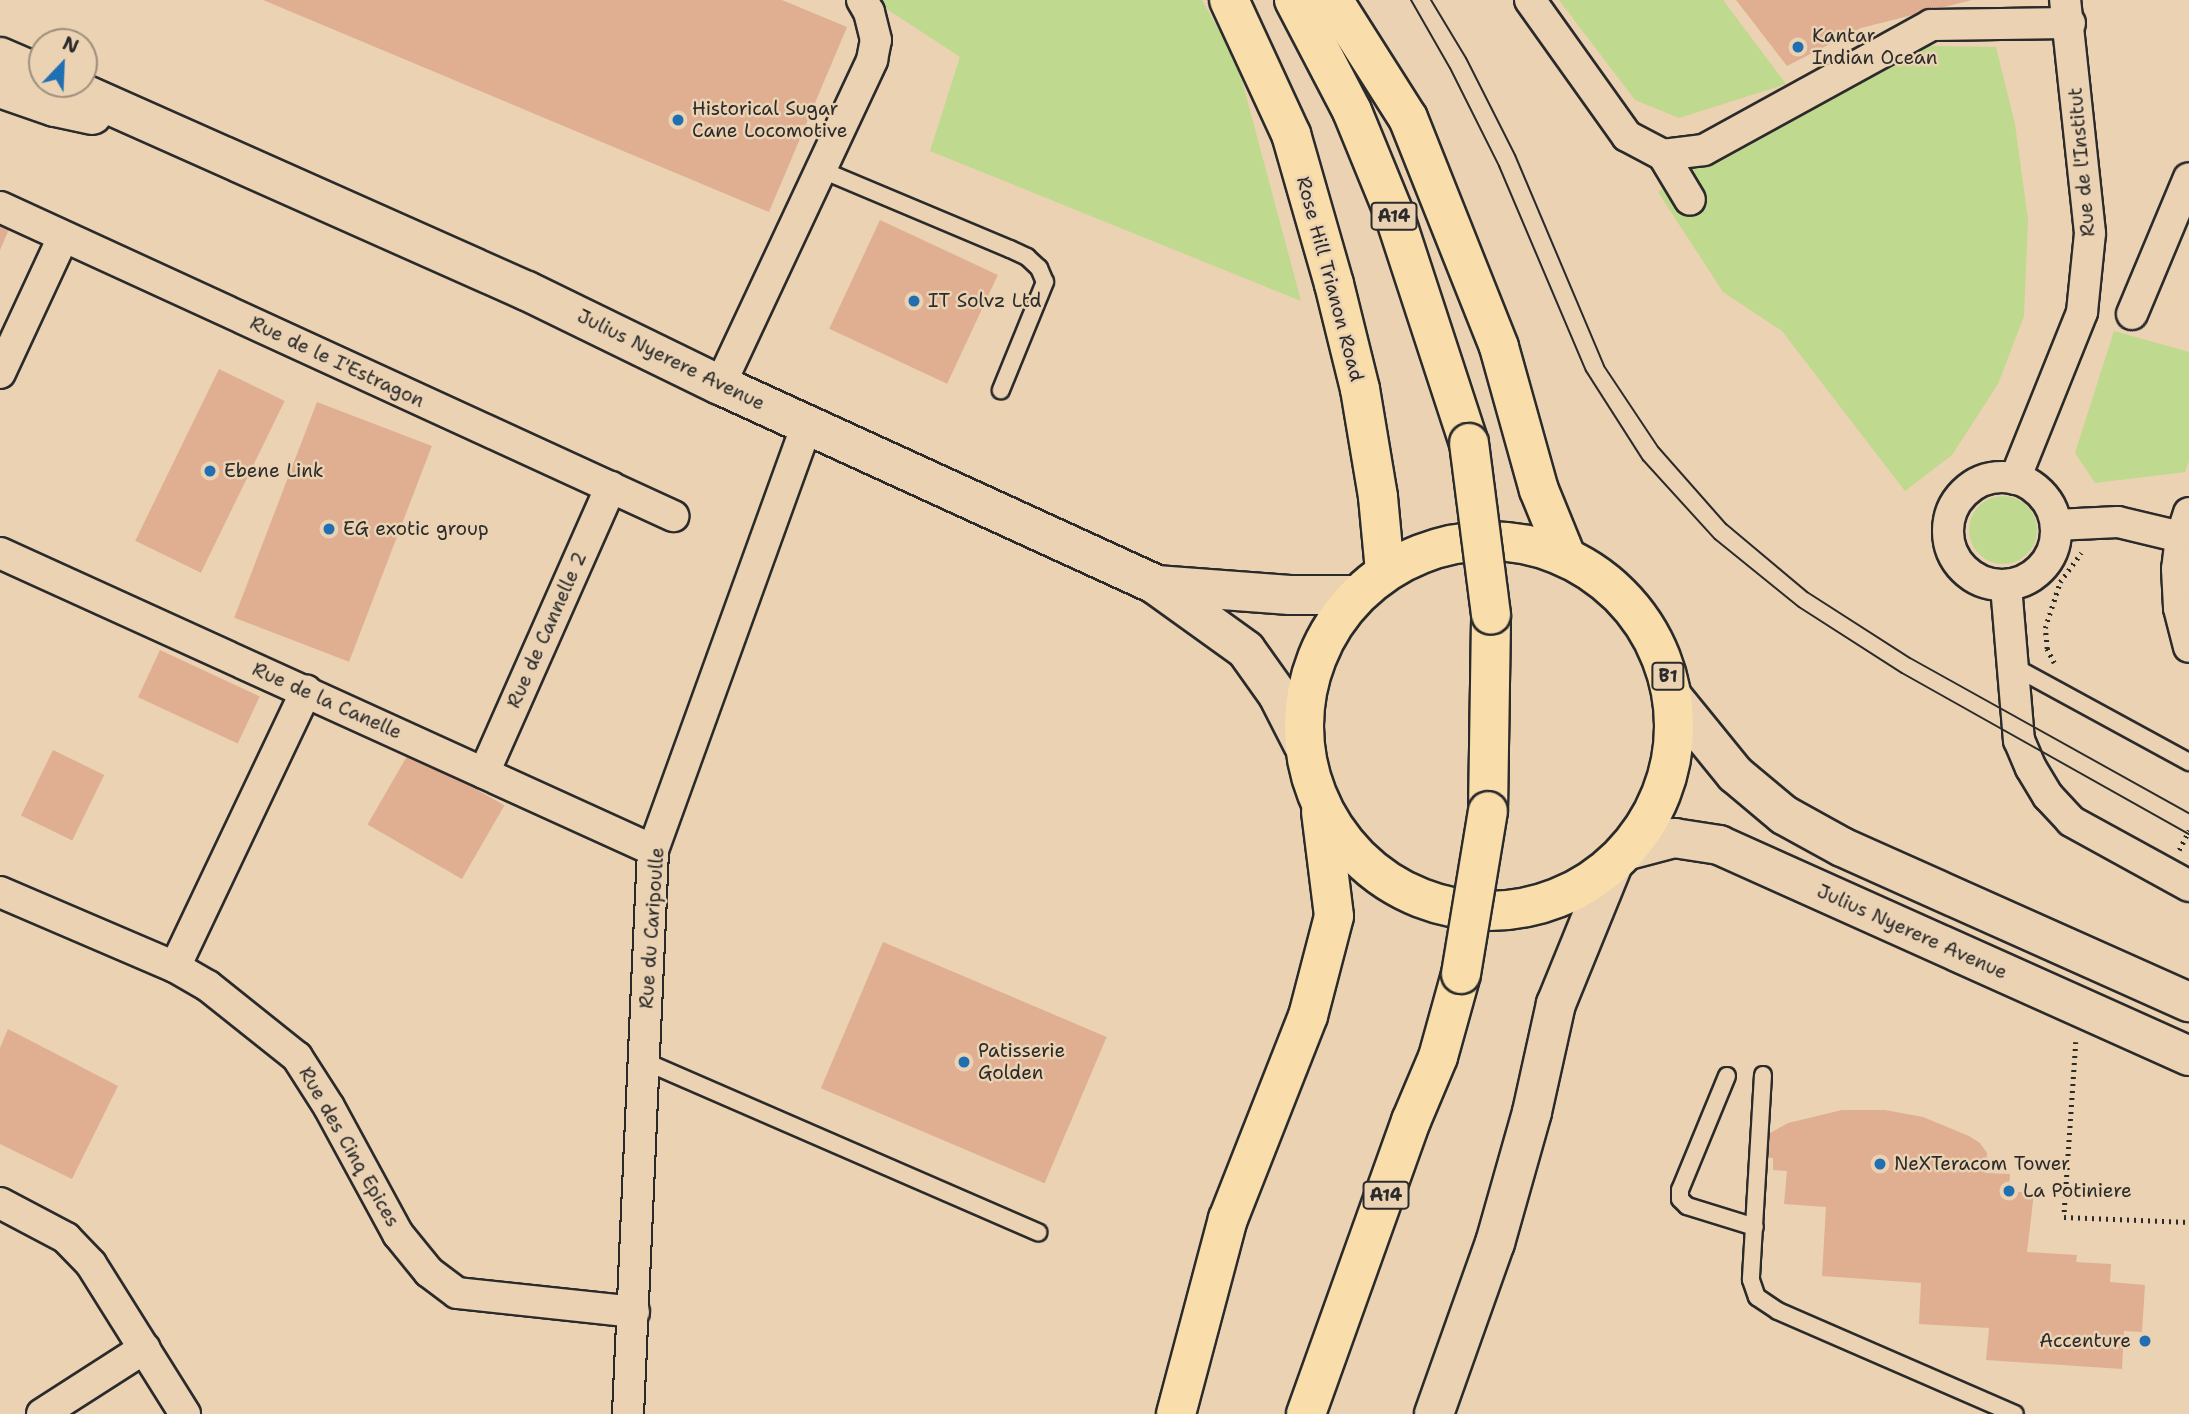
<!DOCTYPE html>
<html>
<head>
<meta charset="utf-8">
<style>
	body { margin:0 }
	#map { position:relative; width:2189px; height:1414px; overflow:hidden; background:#ead2b3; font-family:"Shantell Sans",sans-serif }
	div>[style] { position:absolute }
	.green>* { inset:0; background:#bfd98f }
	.round { border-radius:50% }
	.building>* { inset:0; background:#e0af92; transform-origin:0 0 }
	.path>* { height:4.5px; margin-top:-2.25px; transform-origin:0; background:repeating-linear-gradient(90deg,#2b2b2b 0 2px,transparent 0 7px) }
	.roads { filter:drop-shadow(2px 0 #2b2b2b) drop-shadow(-2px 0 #2b2b2b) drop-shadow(0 2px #2b2b2b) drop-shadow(0 -2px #2b2b2b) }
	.service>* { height:16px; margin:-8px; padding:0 8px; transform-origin:8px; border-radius:8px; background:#ead2b3 }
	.minor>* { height:30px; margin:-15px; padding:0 15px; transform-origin:15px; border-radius:15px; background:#ead2b3 }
	.minor>.ring { margin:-15px; padding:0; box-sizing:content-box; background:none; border:30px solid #ead2b3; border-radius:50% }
	.secondary>* { height:38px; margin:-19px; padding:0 19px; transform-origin:19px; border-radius:19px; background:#ead2b3 }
	.primary>* { height:38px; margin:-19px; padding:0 19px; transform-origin:19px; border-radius:19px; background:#f9deab }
	.primary>.ring { margin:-19px; padding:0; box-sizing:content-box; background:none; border:38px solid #f9deab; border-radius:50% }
	.tram>* { height:2px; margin:-1px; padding:0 1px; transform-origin:1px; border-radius:1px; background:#2b2b2b }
	.bridges { filter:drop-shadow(2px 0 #2b2b2b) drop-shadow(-2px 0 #2b2b2b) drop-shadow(0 2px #2b2b2b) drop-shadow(0 -2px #2b2b2b) }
	.primary-bridge>* { height:38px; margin:-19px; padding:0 19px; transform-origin:19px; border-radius:19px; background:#f9deab }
	.dots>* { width:19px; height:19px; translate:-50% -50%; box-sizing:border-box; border:4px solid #ead2b3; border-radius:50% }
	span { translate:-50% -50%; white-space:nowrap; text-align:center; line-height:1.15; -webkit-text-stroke:5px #ead2b3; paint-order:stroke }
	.shield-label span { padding:2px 5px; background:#ead2b3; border:2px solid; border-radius:5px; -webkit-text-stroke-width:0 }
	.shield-label { font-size:18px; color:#2b2b2b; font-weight:700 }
	.poi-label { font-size:19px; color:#2b2b2b }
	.left { translate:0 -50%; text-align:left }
	.right { translate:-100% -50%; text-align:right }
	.street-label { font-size:19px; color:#2b2b2b }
	.north { position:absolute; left:28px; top:28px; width:70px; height:70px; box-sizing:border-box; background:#ead2b3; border:2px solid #9e8f7d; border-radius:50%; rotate:23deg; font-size:19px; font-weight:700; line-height:28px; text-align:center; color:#2b2b2b }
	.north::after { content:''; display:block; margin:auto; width:24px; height:32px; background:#1f6fb2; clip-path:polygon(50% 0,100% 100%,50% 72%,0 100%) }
</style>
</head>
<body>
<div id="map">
	<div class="green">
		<div style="clip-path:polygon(873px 0,1202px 0,1237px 62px,1301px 301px,930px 151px,960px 57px)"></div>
		<div style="clip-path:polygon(1559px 0,1723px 0,1786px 84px,1679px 118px,1635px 100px)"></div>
		<div style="clip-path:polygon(1926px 46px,1996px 47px,2015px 124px,2028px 220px,2024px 316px,1998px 384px,1952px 455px,1905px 491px,1782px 331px,1723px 292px,1658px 192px,1694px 168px)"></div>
		<div style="clip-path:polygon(2114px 331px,2189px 352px,2189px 460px,2185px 472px,2095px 483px,2075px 453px)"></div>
		<div class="round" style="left:1969px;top:496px;width:68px;height:68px"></div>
	</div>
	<div class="building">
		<div style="clip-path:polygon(263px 0,782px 0,847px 27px,769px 212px)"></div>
		<div style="clip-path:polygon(1736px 0,1972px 0,1861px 28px,1787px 66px)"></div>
		<div style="left:880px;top:220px;width:130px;height:120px;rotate:25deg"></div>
		<div style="clip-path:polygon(0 221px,10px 227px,0 250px)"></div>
		<div style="left:219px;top:369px;width:73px;height:191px;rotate:26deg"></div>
		<div style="left:317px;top:402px;width:123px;height:231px;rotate:21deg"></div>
		<div style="left:160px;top:650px;width:110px;height:52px;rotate:25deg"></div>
		<div style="left:53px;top:750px;width:57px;height:73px;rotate:26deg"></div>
		<div style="left:410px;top:751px;width:109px;height:85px;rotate:30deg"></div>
		<div style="left:883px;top:942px;width:243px;height:159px;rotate:23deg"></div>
		<div style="clip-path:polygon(8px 1029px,118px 1086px,72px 1179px,0 1144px,0 1048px)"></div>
		<div style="clip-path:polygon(1842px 1110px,1885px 1110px,1923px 1117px,1969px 1136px,1980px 1143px,1987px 1153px,1986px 1173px,2010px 1174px,2009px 1191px,2034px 1193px,2027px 1252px,2077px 1255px,2076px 1262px,2111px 1264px,2110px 1282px,2145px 1285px,2142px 1332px,2124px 1331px,2122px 1369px,1986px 1360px,1989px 1328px,1919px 1324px,1921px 1283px,1822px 1276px,1826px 1207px,1784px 1204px,1787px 1171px,1773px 1170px,1773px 1158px,1762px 1157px,1763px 1137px,1788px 1123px)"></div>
	</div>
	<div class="path">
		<div style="left:2054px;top:663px;width:16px;rotate:-117deg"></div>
		<div style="left:2047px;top:649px;width:21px;rotate:-95deg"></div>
		<div style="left:2045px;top:628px;width:48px;rotate:-71.9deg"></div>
		<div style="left:2060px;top:582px;width:36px;rotate:-54deg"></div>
		<div style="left:2179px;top:850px;width:22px;rotate:-63deg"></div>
		<div style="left:2076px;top:1042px;width:175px;rotate:93.9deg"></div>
		<div style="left:2064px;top:1217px;width:125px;rotate:2.3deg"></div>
	</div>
	<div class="roads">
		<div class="service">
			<div style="left:822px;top:170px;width:204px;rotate:22.8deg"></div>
			<div style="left:1010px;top:249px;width:19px;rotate:25deg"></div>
			<div style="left:1027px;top:257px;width:16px;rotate:43deg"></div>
			<div style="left:1039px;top:268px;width:15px;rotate:67deg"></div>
			<div style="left:1045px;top:282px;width:117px;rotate:112.2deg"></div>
			<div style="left:2011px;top:665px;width:203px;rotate:28.6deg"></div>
			<div style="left:644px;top:1061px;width:430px;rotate:23.5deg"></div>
			<div style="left:1763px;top:1075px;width:205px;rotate:93.4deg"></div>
			<div style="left:1751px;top:1280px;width:18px;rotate:71deg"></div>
			<div style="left:1757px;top:1297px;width:25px;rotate:34deg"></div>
			<div style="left:1778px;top:1311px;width:258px;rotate:23.5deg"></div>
			<div style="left:1727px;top:1076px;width:123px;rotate:112.4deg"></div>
			<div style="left:1680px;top:1190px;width:9px;rotate:90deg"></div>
			<div style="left:1680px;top:1199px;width:10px;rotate:45deg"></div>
			<div style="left:1687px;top:1206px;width:71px;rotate:17.2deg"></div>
		</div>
		<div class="minor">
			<div style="left:1530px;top:0;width:167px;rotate:54.5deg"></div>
			<div style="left:1627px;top:136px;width:41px;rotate:27.8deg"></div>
			<div style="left:1663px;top:155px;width:52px;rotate:59deg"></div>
			<div style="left:1663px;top:155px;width:41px;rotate:-7deg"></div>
			<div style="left:1704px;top:150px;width:259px;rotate:-28.8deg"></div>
			<div style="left:1931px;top:25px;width:139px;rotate:-0.8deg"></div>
			<div style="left:0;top:207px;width:741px;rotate:24.66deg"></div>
			<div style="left:2132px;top:314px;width:147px;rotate:-67.3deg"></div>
			<div style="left:0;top:373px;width:150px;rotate:-65.1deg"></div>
			<div style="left:720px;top:385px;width:359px;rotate:-64.9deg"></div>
			<div style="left:872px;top:60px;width:20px;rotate:-79deg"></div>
			<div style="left:876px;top:40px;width:29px;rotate:-104deg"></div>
			<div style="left:869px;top:12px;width:14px;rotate:-120deg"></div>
			<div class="ring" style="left:1948px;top:477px;width:78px;height:78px"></div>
			<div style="left:2015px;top:479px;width:180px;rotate:-68.1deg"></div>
			<div style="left:2082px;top:312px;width:79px;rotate:-84.2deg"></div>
			<div style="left:2090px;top:233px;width:234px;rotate:-96.1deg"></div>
			<div style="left:2189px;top:513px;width:25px;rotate:108deg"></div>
			<div style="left:2181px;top:537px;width:32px;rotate:97deg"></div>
			<div style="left:2177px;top:569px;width:39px;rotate:87deg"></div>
			<div style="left:2179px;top:608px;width:40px;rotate:75.6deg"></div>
			<div style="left:2056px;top:525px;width:62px;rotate:-2.8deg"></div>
			<div style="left:2118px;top:522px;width:65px;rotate:13.4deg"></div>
			<div style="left:0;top:553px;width:717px;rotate:24.46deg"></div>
			<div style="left:2006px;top:586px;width:155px;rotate:85.2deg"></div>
			<div style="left:2019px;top:740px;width:30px;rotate:67deg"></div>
			<div style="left:2031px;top:768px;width:33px;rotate:59deg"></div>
			<div style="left:2048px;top:796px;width:34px;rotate:47deg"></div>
			<div style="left:2071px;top:821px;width:135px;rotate:28.8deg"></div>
			<div style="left:484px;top:773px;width:313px;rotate:-66.1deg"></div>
			<div style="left:0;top:892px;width:190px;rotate:23.2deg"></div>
			<div style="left:175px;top:967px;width:38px;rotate:30deg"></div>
			<div style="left:208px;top:986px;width:114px;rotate:38.6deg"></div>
			<div style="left:297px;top:1057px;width:59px;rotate:57.4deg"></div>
			<div style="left:329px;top:1107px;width:145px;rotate:61.5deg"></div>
			<div style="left:398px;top:1234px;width:49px;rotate:50.8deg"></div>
			<div style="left:429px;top:1272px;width:35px;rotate:37deg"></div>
			<div style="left:457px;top:1293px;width:178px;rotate:6.1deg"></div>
			<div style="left:175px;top:967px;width:306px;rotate:-64.6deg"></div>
			<div style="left:0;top:1203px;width:75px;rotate:27.9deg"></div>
			<div style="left:66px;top:1238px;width:36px;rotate:46deg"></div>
			<div style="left:91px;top:1264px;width:177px;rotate:57.9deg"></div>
			<div style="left:42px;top:1414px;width:122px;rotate:-32.7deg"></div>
			<div style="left:628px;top:1414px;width:565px;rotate:-87.46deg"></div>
			<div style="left:653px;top:850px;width:452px;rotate:-70.1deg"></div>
		</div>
		<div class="secondary">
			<div style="left:0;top:57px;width:46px;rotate:23.2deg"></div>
			<div style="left:62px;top:84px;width:509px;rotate:24deg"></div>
			<div style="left:527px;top:291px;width:215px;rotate:26deg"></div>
			<div style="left:720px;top:385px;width:480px;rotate:24.6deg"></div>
			<div style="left:1156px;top:585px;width:111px;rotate:35.8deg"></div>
			<div style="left:1246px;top:650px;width:55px;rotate:54.6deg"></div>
			<div style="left:1278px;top:695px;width:55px;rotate:63deg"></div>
			<div style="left:0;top:88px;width:58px;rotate:19.1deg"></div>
			<div style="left:55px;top:107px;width:38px;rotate:12deg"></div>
			<div style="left:1156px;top:585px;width:134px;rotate:4.3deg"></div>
			<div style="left:1290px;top:595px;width:65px"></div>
			<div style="left:1674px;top:699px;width:97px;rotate:50.9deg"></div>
			<div style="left:1735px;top:774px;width:64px;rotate:39.9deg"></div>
			<div style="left:1784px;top:815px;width:66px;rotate:28.9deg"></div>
			<div style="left:1842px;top:847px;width:380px;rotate:24.1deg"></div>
			<div style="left:1629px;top:850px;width:47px;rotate:-14.9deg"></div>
			<div style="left:1674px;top:838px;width:46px;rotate:8.8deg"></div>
			<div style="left:1719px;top:845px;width:515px;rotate:24.18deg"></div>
			<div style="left:1434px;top:1414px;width:182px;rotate:-70.4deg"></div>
			<div style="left:1495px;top:1243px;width:136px;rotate:-74.2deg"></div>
			<div style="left:1532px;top:1112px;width:111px;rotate:-77.5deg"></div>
			<div style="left:1556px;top:1004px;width:148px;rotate:-67.8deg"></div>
		</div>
		<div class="primary">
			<div style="left:1229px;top:0;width:148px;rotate:65.2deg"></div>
			<div style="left:1291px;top:134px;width:156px;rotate:74deg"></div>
			<div style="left:1334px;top:284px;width:108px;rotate:76.1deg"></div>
			<div style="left:1360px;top:389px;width:109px;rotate:80.5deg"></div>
			<div style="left:1378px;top:497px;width:74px;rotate:84.6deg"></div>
			<div style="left:1294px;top:0;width:125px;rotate:62.4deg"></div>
			<div style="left:1352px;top:111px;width:108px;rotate:67.7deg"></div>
			<div style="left:1393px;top:211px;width:244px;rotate:71.9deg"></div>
			<div style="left:1333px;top:0;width:140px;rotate:57.6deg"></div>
			<div style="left:1408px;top:118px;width:246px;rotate:68.3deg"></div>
			<div style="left:1499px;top:347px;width:148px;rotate:74.4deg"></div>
			<div style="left:1539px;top:490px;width:71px;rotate:67.8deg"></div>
			<div class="ring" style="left:1304px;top:541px;width:332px;height:332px"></div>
			<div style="left:1488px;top:811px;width:196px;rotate:-89.1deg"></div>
			<div style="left:1176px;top:1414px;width:202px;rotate:-75.1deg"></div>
			<div style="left:1228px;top:1219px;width:218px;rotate:-68.5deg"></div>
			<div style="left:1308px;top:1016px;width:103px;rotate:-75.4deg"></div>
			<div style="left:1334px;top:916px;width:105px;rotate:-97.1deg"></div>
			<div style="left:1306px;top:1414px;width:311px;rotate:-70.3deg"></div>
			<div style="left:1411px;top:1121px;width:69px;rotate:-67.1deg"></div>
			<div style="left:1438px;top:1057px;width:86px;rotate:-74.5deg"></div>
		</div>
	</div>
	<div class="tram">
		<div style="left:1411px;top:0;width:78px;rotate:60.2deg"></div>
		<div style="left:1450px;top:68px;width:110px;rotate:63.4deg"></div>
		<div style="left:1499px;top:166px;width:223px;rotate:67deg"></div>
		<div style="left:1586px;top:371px;width:106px;rotate:57.4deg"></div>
		<div style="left:1643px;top:460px;width:107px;rotate:47.7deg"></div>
		<div style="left:1715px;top:539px;width:108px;rotate:39deg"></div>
		<div style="left:1799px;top:607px;width:122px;rotate:32.7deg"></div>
		<div style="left:1902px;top:673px;width:329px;rotate:29.3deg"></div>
		<div style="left:1431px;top:0;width:68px;rotate:58.9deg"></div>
		<div style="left:1466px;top:58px;width:109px;rotate:63.2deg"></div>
		<div style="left:1515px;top:155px;width:229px;rotate:67.1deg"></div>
		<div style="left:1604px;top:366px;width:97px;rotate:56.3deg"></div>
		<div style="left:1658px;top:447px;width:103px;rotate:48.6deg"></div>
		<div style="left:1726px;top:524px;width:106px;rotate:40deg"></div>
		<div style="left:1807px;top:592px;width:122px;rotate:32.7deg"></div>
		<div style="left:1910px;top:658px;width:319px;rotate:29.1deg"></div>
	</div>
	<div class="bridges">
		<div class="primary-bridge">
			<div style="left:1469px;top:443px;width:173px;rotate:82.7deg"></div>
			<div style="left:1461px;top:974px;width:165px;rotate:-80.6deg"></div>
		</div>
	</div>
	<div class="dots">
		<div style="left:1798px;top:47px;background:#1f6fb2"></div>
		<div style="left:678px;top:120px;background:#1f6fb2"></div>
		<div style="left:914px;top:301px;background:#1f6fb2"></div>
		<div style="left:210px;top:471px;background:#1f6fb2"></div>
		<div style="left:329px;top:529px;background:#1f6fb2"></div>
		<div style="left:964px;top:1062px;background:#1f6fb2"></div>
		<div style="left:1880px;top:1164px;background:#1f6fb2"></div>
		<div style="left:2009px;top:1191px;background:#1f6fb2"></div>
		<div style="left:2145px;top:1341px;background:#1f6fb2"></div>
	</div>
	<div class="shield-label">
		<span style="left:1394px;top:216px">A14</span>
		<span style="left:1668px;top:676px">B1</span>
		<span style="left:1386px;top:1195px">A14</span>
	</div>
	<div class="poi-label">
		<span class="left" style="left:1812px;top:47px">Kantar<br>Indian Ocean</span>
		<span class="left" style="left:692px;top:120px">Historical Sugar<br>Cane Locomotive</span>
		<span class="left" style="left:928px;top:301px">IT Solvz Ltd</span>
		<span class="left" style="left:224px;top:471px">Ebene Link</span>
		<span class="left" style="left:343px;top:529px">EG exotic group</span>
		<span class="left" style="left:978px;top:1062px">Patisserie<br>Golden</span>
		<span class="left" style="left:1894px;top:1164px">NeXTeracom Tower</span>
		<span class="left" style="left:2023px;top:1191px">La Potiniere</span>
		<span class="right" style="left:2131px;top:1341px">Accenture</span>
	</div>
	<div class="street-label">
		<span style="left:2082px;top:162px;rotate:-95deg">Rue de l'Institut</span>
		<span style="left:1330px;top:279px;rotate:75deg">Rose Hill Trianon Road</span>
		<span style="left:671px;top:360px;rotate:26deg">Julius Nyerere Avenue</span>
		<span style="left:337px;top:362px;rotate:25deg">Rue de le I'Estragon</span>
		<span style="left:547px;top:630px;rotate:-66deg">Rue de Cannelle 2</span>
		<span style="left:327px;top:701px;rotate:24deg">Rue de la Canelle</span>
		<span style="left:652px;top:928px;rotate:-86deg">Rue du Caripoulle</span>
		<span style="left:1912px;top:932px;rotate:24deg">Julius Nyerere Avenue</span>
		<span style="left:349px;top:1147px;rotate:60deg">Rue des Cinq Epices</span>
	</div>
	<div class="north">N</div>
</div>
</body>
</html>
